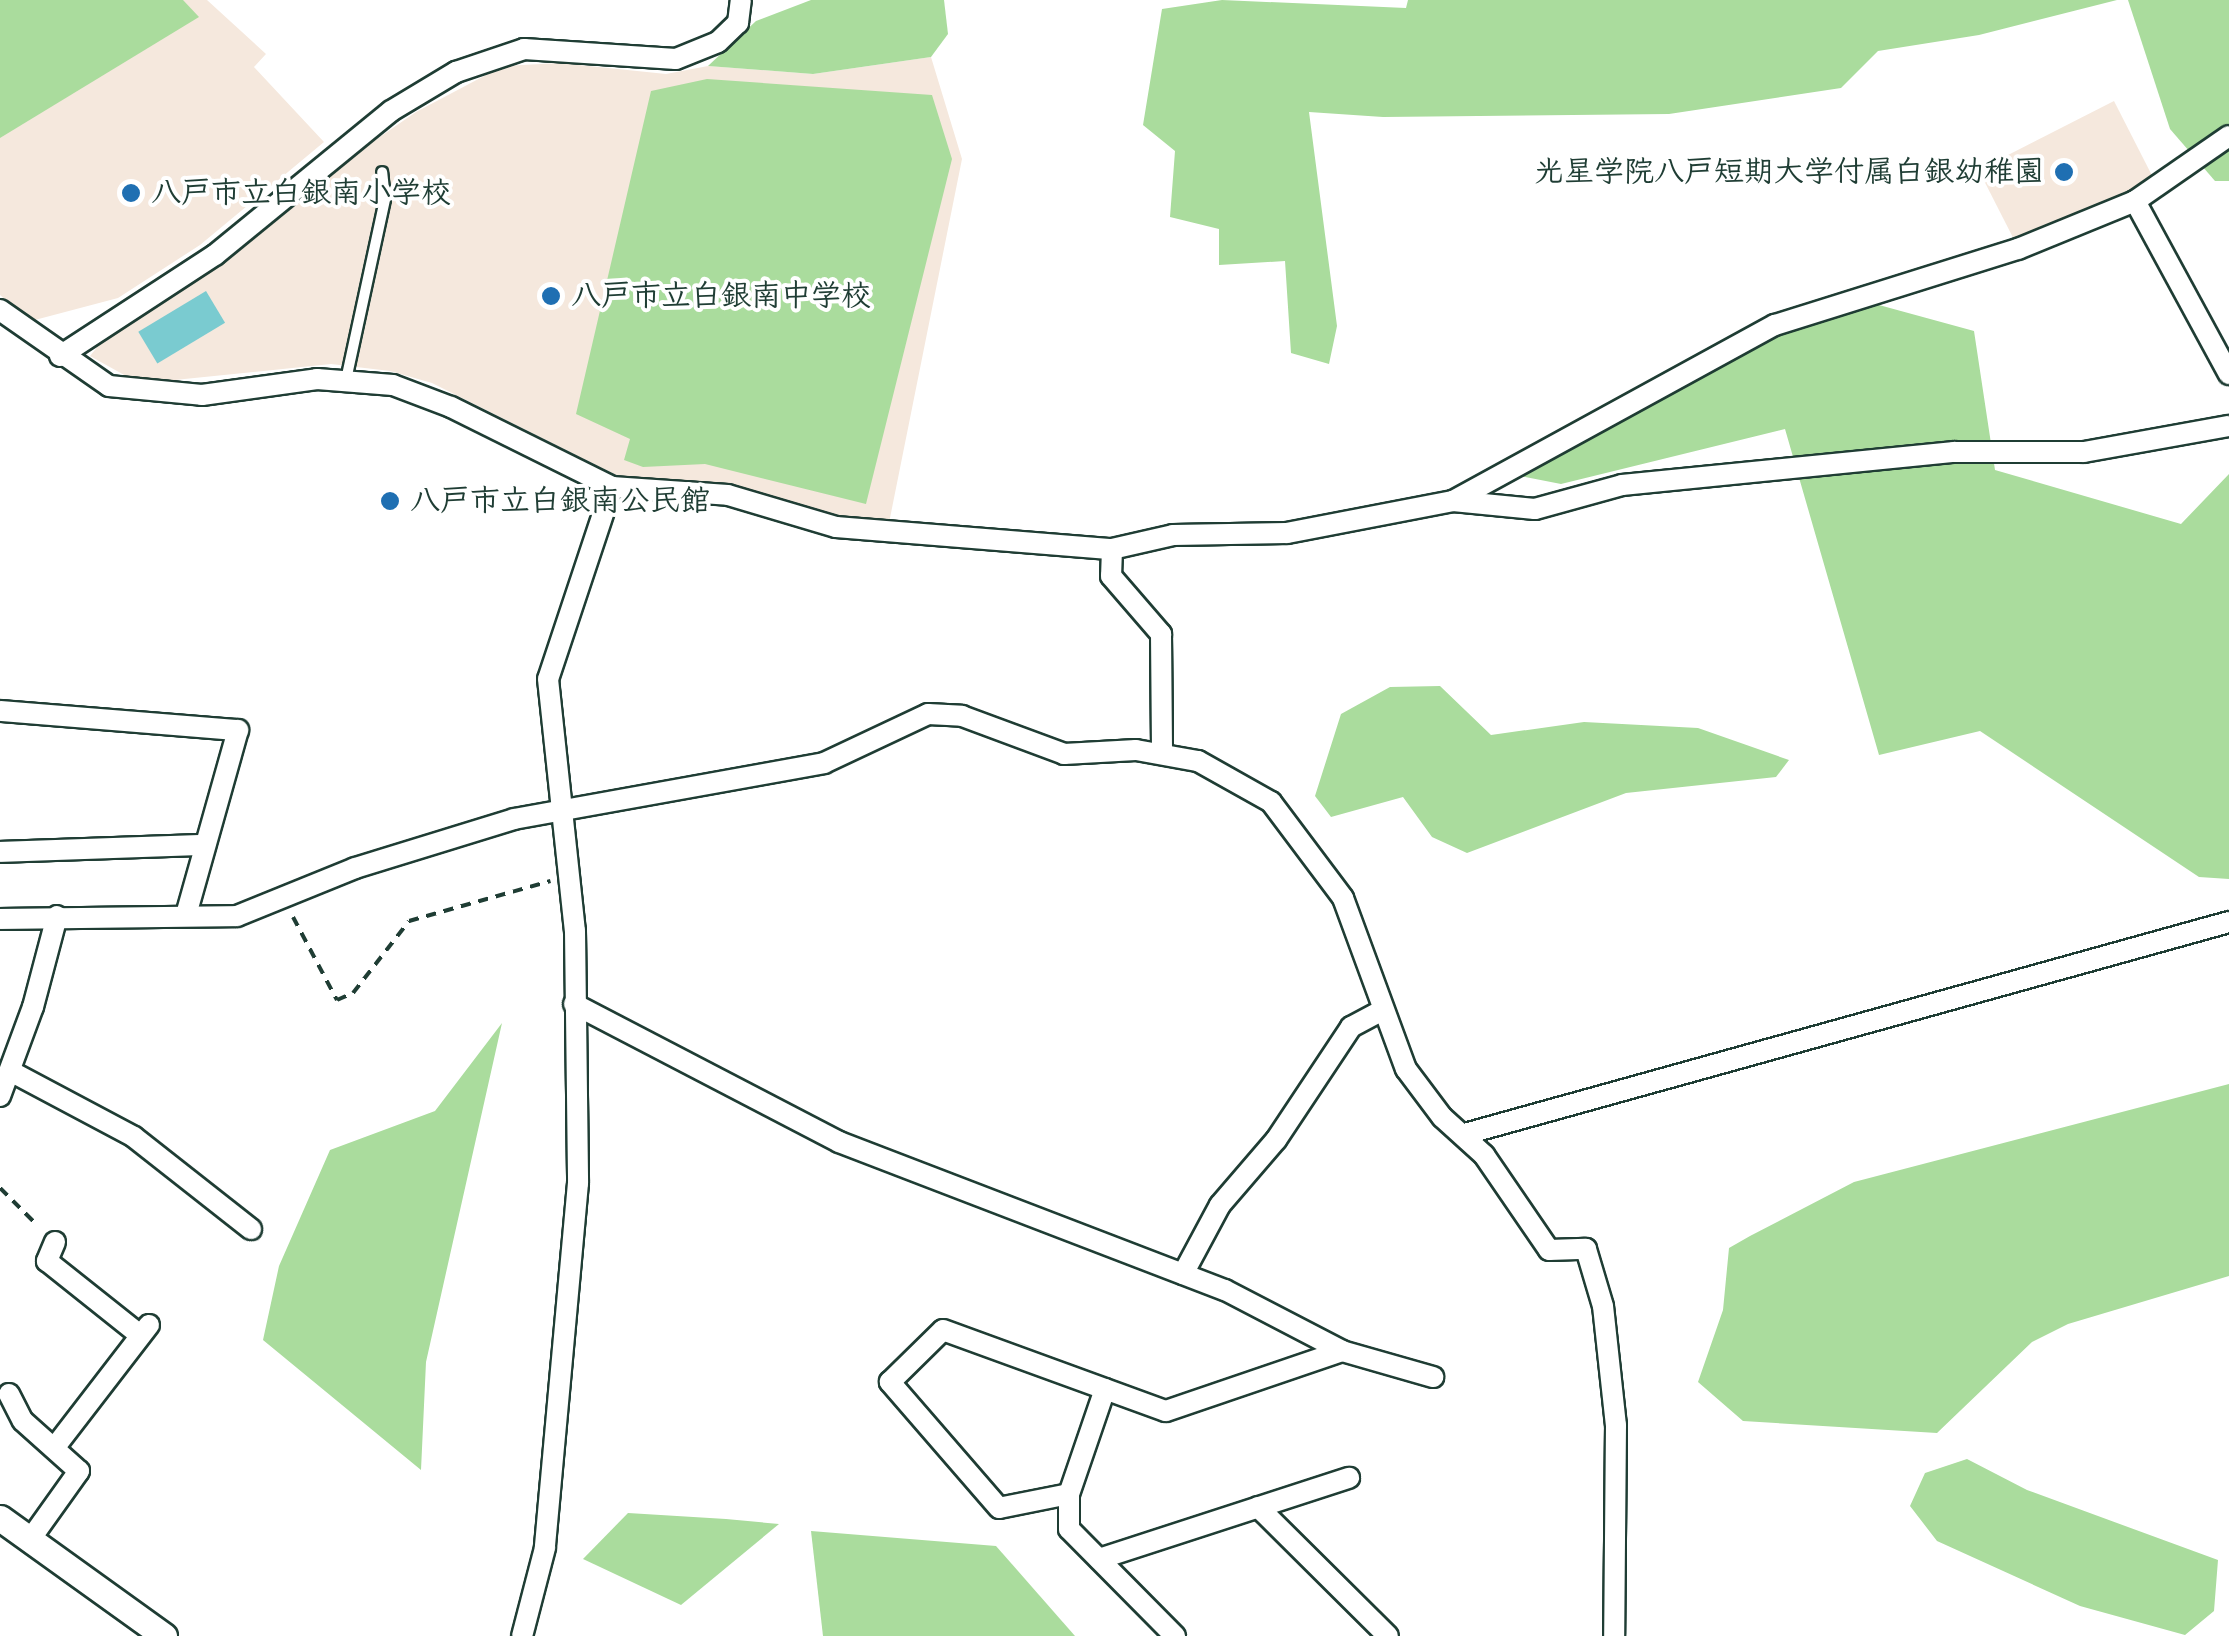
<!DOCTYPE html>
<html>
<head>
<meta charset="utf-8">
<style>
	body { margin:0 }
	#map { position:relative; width:2229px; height:1636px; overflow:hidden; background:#fff; font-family:"Balsamiq Sans","Klee One",sans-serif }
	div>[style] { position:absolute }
	.built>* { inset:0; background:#f5e8dd; transform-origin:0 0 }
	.green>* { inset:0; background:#aadc9d }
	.water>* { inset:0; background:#7acbd0; transform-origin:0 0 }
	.path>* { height:4px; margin-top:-2px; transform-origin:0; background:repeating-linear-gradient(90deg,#1f3d34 0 10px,transparent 0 18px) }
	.roads { filter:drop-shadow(2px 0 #1f3d34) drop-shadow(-2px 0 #1f3d34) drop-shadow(0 2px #1f3d34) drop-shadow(0 -2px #1f3d34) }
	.service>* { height:10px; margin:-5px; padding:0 5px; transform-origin:5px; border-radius:5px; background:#fff }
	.minor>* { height:20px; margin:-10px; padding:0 10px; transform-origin:10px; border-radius:10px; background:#fff }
	.tertiary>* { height:25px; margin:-12.5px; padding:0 12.5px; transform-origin:12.5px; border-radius:12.5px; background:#fff }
	.dots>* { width:28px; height:28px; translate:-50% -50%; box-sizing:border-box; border:5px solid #fff; border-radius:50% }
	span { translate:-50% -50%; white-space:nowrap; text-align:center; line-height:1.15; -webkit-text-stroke:8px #fff; paint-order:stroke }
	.poi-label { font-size:30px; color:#1f3d34; font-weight:700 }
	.right { translate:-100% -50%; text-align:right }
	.left { translate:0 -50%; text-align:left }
</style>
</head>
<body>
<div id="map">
	<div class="built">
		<div style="clip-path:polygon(0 0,207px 0,266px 54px,254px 67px,324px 142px,200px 245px,118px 298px,31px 321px,0 295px)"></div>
		<div style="clip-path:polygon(931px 57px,962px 159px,889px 523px,834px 519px,626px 480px,432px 383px,390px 371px,331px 364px,155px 382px,126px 376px,90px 356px,106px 336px,240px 249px,358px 152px,416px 112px,503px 66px,560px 63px,666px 74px,708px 66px,813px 74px)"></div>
		<div style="left:2114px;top:101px;width:89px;height:152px;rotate:63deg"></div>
	</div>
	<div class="green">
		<div style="clip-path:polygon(0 0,183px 0,199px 17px,0 138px)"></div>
		<div style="clip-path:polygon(811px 0,944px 0,948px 34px,931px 57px,813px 74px,708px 66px,756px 21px)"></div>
		<div style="clip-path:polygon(1222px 0,1406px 8px,1408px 0,2117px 0,1979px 35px,1878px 51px,1841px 88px,1669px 114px,1383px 117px,1309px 112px,1337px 326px,1329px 364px,1291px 353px,1285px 261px,1219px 265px,1219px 229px,1170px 217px,1175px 151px,1143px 125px,1162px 9px)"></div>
		<div style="clip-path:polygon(2128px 0,2229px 0,2229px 181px,2215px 181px,2170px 129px)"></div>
		<div style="clip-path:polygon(707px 79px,932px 95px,952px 159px,866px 504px,705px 464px,643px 467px,624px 460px,630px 439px,576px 414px,651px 91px)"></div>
		<div style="clip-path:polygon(1868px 302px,1974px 331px,1995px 470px,2181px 524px,2229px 474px,2229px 879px,2199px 877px,1980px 731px,1879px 755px,1785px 429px,1561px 484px,1510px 474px,1753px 345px)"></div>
		<div style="clip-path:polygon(1440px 686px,1491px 735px,1584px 722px,1698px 728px,1789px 760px,1776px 777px,1626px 793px,1467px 853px,1432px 837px,1403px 797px,1331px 817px,1315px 796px,1341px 714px,1390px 687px)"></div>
		<div style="clip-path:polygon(502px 1023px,426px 1362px,421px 1470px,263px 1340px,279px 1266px,330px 1150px,435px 1111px)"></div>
		<div style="clip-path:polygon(2229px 1084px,2229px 1276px,2068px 1324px,2032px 1342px,1937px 1433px,1743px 1421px,1698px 1382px,1723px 1310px,1729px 1248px,1750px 1236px,1854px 1182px)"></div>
		<div style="clip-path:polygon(1967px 1459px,2027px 1490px,2218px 1560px,2214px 1611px,2185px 1635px,2080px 1606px,1937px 1541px,1910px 1506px,1925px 1473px)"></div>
		<div style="clip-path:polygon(628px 1513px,726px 1519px,779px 1524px,681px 1605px,583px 1559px)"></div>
		<div style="clip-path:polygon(811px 1531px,996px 1546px,1075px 1636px,823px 1636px)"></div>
	</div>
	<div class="water">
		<div style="left:206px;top:291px;width:37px;height:79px;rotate:59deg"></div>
	</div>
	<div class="path">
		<div style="left:293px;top:917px;width:94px;rotate:62.1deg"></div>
		<div style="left:337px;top:1000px;width:17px;rotate:-24deg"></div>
		<div style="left:353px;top:993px;width:91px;rotate:-52.1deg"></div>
		<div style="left:409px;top:921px;width:147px;rotate:-15.8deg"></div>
		<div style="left:0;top:1188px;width:52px;rotate:45deg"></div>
	</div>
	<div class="roads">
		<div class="service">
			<div style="left:346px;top:380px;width:185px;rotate:-77.8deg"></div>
			<div style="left:385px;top:199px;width:27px;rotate:-96deg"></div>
		</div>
		<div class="minor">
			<div style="left:2135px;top:201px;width:197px;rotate:61.5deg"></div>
			<div style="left:0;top:310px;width:133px;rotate:34.9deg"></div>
			<div style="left:109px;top:386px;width:93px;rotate:5.5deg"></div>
			<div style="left:202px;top:395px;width:116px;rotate:-7.9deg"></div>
			<div style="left:317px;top:379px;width:76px;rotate:4.5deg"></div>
			<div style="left:393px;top:385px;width:62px;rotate:20.8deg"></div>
			<div style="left:451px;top:407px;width:180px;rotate:26.4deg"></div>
			<div style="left:612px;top:487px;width:202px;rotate:108.4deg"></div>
			<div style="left:548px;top:679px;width:253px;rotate:83.9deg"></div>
			<div style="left:575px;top:931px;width:252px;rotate:89.3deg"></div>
			<div style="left:578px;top:1183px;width:366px;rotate:95.2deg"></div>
			<div style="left:545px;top:1548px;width:91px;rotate:104.6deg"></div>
			<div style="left:60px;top:356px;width:185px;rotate:-33.1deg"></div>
			<div style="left:215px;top:255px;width:227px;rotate:-39.3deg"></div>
			<div style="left:391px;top:111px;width:76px;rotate:-31deg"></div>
			<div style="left:456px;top:72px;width:72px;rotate:-18.7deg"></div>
			<div style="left:524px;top:49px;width:152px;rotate:3.8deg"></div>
			<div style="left:676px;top:59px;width:45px;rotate:-22deg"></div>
			<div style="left:718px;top:42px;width:28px;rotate:-44deg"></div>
			<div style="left:738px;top:23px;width:23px;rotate:-83deg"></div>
			<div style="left:612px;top:487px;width:116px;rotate:3.9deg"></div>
			<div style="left:728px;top:495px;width:113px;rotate:16.5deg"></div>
			<div style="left:836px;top:527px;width:277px;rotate:4.6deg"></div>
			<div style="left:1112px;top:549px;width:63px;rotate:-12.9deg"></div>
			<div style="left:1173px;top:535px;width:114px;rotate:-1deg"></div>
			<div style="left:1287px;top:533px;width:169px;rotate:-10.9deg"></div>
			<div style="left:1453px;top:501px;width:367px;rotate:-28.7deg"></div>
			<div style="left:1775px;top:325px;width:255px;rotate:-17.4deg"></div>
			<div style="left:2018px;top:249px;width:126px;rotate:-22.3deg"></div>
			<div style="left:2135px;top:201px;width:114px;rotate:-34.7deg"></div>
			<div style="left:1453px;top:501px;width:82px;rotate:5.6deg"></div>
			<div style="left:1535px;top:509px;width:90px;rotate:-15.4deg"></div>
			<div style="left:1622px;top:485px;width:334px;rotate:-5.7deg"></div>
			<div style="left:1954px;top:452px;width:130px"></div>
			<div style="left:2084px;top:452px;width:147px;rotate:-10.2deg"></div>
			<div style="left:1112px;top:549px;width:27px;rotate:92deg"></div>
			<div style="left:1111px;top:576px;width:77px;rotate:49.2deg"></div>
			<div style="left:1161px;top:634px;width:120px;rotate:89.5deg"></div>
			<div style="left:0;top:711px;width:239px;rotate:4.6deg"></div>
			<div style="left:238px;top:730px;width:192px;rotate:105.7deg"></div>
			<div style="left:0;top:852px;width:204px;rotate:-2deg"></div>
			<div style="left:0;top:919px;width:237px;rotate:-0.7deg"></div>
			<div style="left:237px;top:916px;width:127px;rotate:-22.1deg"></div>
			<div style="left:355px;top:868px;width:166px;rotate:-17.1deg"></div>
			<div style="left:514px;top:819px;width:315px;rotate:-10.2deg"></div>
			<div style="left:824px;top:763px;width:115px;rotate:-25.2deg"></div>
			<div style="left:928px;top:714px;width:34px;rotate:3deg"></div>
			<div style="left:962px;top:716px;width:109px;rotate:20.4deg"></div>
			<div style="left:1064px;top:754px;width:72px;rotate:-3.2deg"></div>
			<div style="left:1136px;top:750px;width:63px;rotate:10.1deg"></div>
			<div style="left:1198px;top:761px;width:84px;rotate:29.3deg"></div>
			<div style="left:1271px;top:802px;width:120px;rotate:53.1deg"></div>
			<div style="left:1343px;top:898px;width:182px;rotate:69.8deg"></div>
			<div style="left:1406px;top:1069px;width:60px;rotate:53.1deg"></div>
			<div style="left:1442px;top:1117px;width:57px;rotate:42.1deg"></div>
			<div style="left:1484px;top:1155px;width:115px;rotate:55.6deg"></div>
			<div style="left:1549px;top:1250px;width:37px;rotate:-2deg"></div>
			<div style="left:1586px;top:1249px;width:59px;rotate:73.4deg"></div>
			<div style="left:1603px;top:1306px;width:120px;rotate:83.8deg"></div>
			<div style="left:1616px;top:1425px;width:211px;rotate:90.5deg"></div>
			<div style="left:574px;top:1004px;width:299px;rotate:27.5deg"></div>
			<div style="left:839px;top:1142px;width:413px;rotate:21deg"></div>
			<div style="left:1225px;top:1290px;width:132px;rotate:27.5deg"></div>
			<div style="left:1342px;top:1351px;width:95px;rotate:15.9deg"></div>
			<div style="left:12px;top:1072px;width:138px;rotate:28deg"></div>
			<div style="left:134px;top:1137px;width:149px;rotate:38.2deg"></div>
			<div style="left:0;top:1096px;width:95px;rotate:-69.7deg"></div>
			<div style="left:33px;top:1007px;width:94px;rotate:-75.2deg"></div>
			<div style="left:1465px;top:1134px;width:793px;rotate:-15.51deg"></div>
			<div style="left:55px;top:1242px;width:21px;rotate:113deg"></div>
			<div style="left:47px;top:1261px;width:119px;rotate:38.5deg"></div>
			<div style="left:1183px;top:1274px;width:78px;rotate:-61.8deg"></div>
			<div style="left:1220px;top:1205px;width:86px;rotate:-49.3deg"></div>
			<div style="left:1276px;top:1140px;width:136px;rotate:-56.4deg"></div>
			<div style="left:1351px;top:1027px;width:34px;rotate:-28deg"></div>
			<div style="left:1105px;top:1389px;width:111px;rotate:108.9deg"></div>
			<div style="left:1069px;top:1494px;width:35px;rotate:90deg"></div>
			<div style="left:1069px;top:1529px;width:151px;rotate:45.3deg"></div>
			<div style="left:9px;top:1394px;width:30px;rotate:63deg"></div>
			<div style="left:23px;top:1421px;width:75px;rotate:41.8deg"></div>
			<div style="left:79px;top:1471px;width:86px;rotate:125.5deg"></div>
			<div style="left:55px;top:1447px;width:154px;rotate:-52.4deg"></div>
			<div style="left:1069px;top:1494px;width:71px;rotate:168.7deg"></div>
			<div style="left:999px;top:1508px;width:167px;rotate:-130.9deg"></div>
			<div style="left:890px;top:1382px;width:74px;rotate:-44.5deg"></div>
			<div style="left:943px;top:1330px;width:237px;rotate:20deg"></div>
			<div style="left:1166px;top:1411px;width:186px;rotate:-18.8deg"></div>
			<div style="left:1258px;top:1507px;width:183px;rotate:44.8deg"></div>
			<div style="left:1099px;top:1559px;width:263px;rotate:-18deg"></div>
		</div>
		<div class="tertiary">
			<div style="left:0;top:1518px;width:202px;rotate:35.7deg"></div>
		</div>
	</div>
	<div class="dots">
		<div style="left:2064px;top:172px;background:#1f6fb2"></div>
		<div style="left:131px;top:193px;background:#1f6fb2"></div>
		<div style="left:551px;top:296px;background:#1f6fb2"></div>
		<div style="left:390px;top:501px;background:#1f6fb2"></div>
	</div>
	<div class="poi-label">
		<span class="right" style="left:2044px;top:172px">光星学院八戸短期大学付属白銀幼稚園</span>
		<span class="left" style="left:151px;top:193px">八戸市立白銀南小学校</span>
		<span class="left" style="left:571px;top:296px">八戸市立白銀南中学校</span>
		<span class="left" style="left:410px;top:501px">八戸市立白銀南公民館</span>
	</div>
</div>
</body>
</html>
